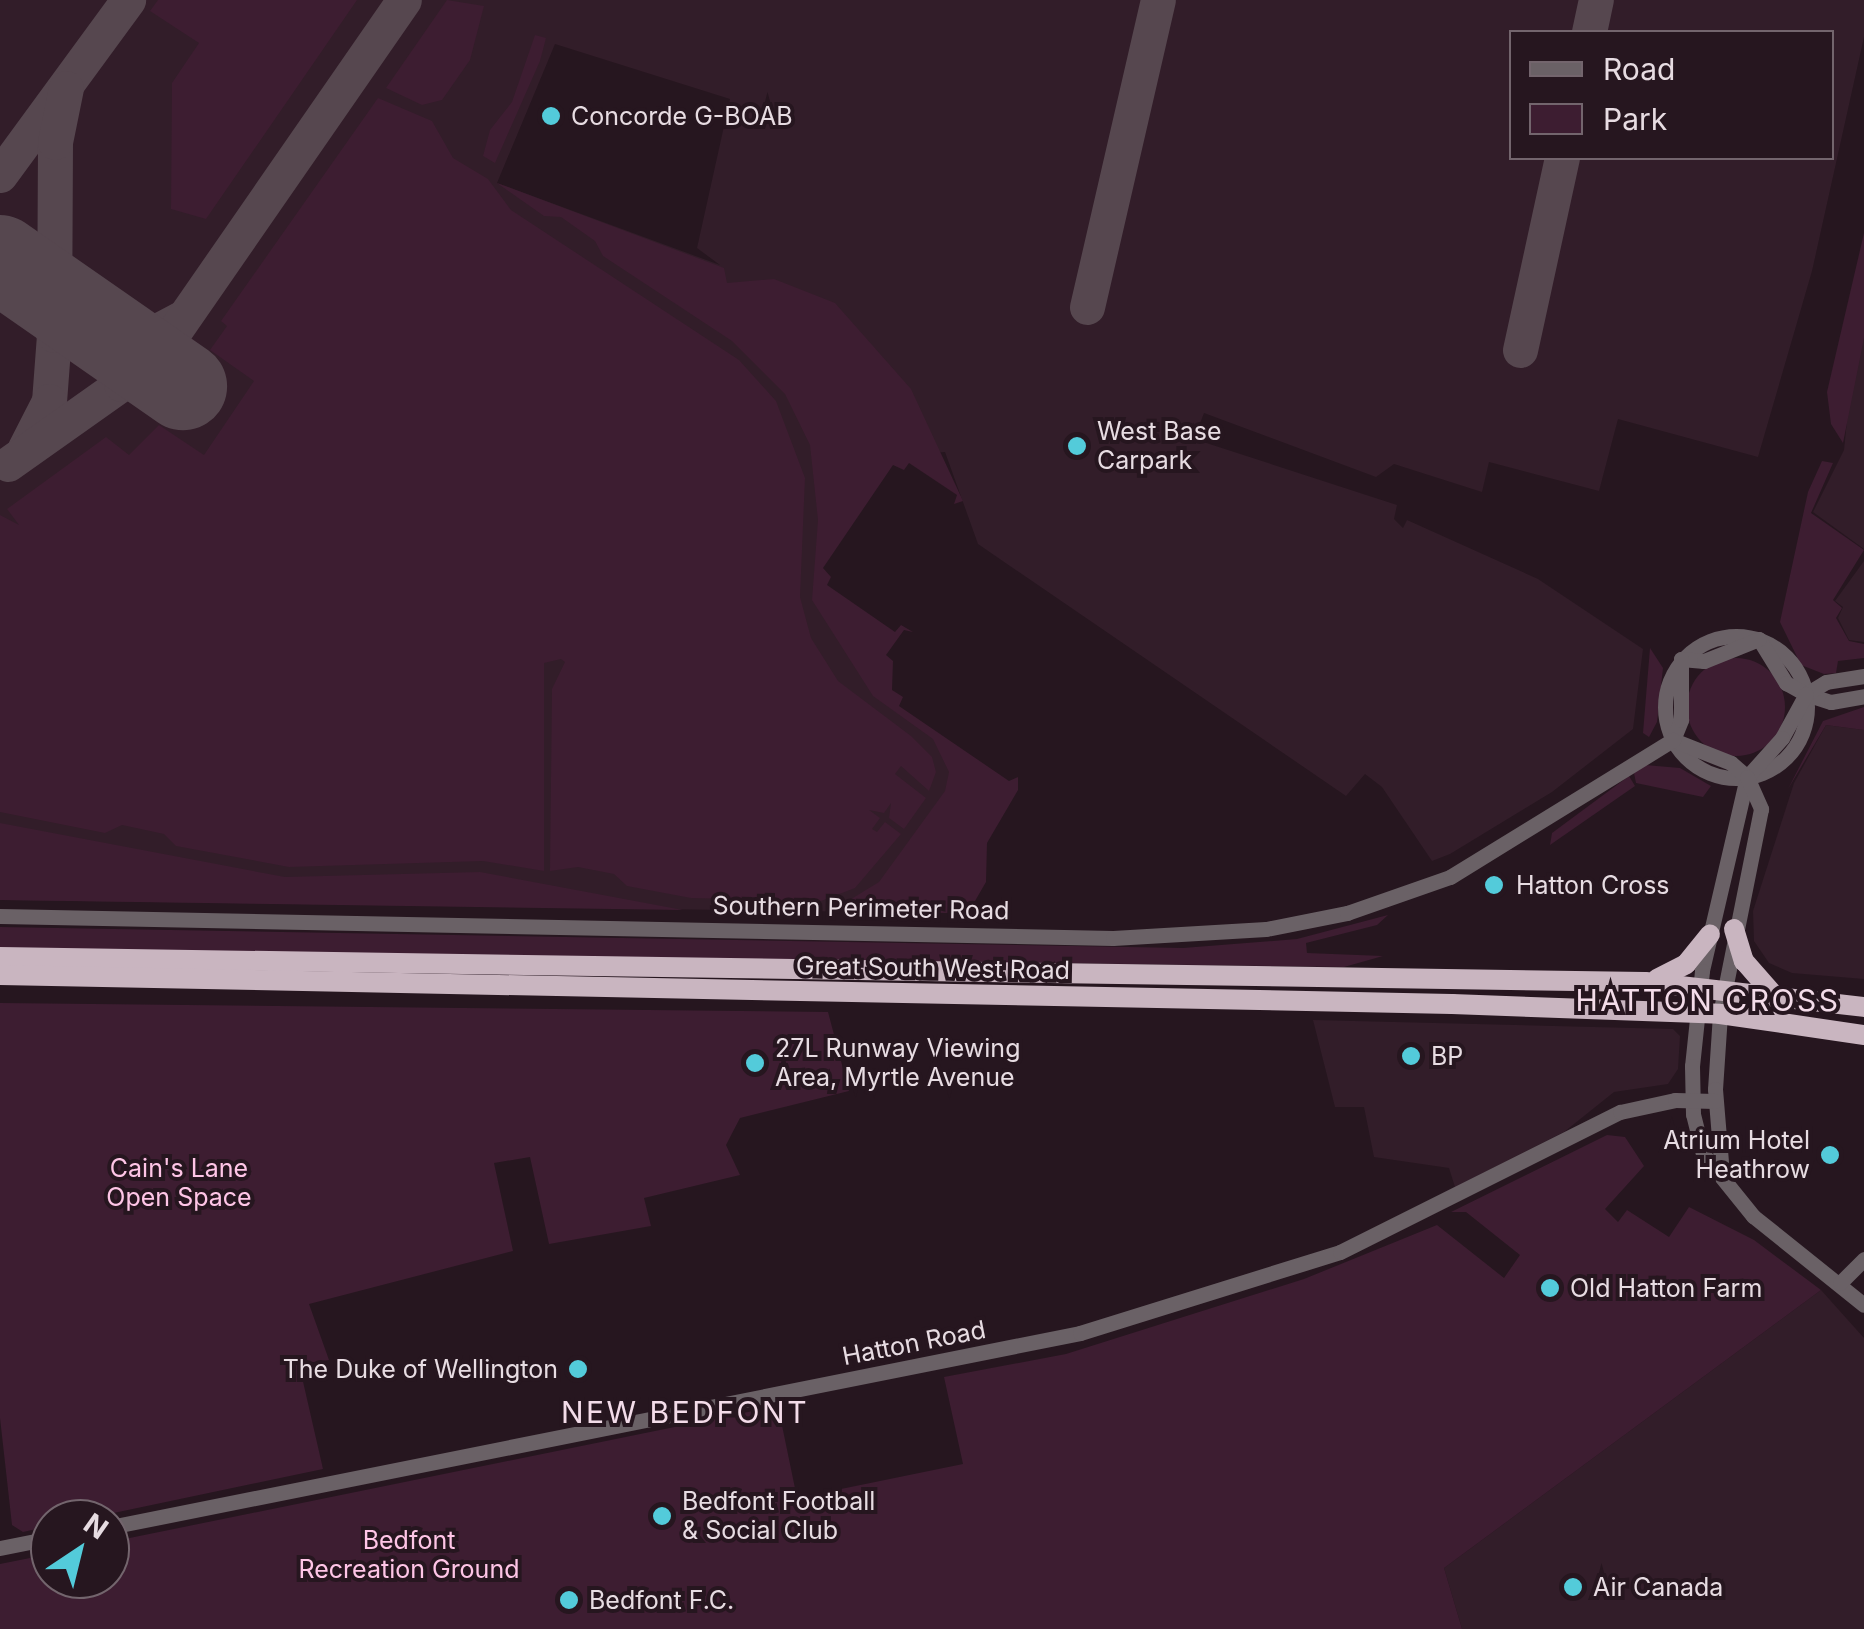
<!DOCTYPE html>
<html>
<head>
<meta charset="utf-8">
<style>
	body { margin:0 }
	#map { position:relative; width:1864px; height:1629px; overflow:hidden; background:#26161f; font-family:Inter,sans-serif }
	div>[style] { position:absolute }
	.built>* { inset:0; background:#321d29 }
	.green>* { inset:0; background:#3d1d31 }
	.round { border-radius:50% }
	.taxiway>* { height:35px; margin:-17.5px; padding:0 17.5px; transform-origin:17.5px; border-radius:17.5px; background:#56474f }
	.runway>* { height:88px; margin:-44px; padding:0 44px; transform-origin:44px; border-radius:44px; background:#56474f }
	.tertiary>* { height:15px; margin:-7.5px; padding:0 7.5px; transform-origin:7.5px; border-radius:7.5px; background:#6a6166 }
	.tertiary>.ring { margin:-7.5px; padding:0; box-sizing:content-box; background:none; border:15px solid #6a6166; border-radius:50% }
	.trunk>* { height:20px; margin:-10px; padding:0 10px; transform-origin:10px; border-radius:10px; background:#c9b5c0 }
	.dots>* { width:28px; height:28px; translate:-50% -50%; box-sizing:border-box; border:5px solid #26161f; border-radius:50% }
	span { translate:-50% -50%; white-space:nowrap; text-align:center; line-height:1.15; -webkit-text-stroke:8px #26161f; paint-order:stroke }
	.poi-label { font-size:25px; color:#e7dce2 }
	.left { translate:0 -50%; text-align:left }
	.right { translate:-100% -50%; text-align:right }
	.street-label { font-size:25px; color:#e7dce2 }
	.park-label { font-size:25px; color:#fec5e6 }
	.quarter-label { font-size:30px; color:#f3dce9; letter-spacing:2.5px }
	.legend { position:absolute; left:1509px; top:30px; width:325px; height:130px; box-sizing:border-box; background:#26161f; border:2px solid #73656d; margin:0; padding:12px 18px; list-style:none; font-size:30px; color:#e7dce2 }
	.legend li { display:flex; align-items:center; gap:20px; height:50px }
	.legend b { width:50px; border:2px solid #73656d }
	.north { position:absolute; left:30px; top:1499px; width:100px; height:100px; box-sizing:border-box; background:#26161f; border:2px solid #73656d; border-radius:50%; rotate:35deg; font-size:28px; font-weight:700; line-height:40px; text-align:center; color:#e7dce2 }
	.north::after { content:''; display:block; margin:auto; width:35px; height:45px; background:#53cbda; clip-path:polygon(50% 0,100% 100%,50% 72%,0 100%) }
</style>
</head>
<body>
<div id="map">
	<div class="built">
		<div style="clip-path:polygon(evenodd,0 0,1864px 0,1864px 37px,1812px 271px,1758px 457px,1618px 419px,1599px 491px,1489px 462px,1482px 492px,1394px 464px,1376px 477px,1204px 413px,1194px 439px,1397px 505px,1394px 519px,1403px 528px,1407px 520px,1538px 579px,1643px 649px,1633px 729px,1552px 792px,1450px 854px,1432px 861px,1382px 787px,1365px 774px,1346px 796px,978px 544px,945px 452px,890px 456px,815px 566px,822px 587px,879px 651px,888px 703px,1008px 786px,946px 913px,0 900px,0 0,1512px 32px,1832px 32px,1832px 158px,1512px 158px,1512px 32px,0 0,555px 44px,730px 99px,697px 248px,720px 265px,497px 183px,555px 44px)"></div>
		<div style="clip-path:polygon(1864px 338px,1864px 549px,1813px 512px,1844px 450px,1852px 371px)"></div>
		<div style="clip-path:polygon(1864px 561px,1864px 642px,1849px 640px,1838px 618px,1843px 607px,1835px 601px)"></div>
		<div style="clip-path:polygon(1826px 725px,1864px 730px,1864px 979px,1792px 973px,1769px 963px,1754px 941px,1753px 911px,1794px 783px)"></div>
		<div style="clip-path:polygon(1313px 1020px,1673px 1029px,1680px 1036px,1678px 1069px,1668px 1084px,1614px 1092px,1564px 1132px,1455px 1187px,1449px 1168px,1374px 1157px,1364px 1107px,1335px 1107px)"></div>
		<div style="clip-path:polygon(1821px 1290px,1864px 1338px,1864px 1629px,1462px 1629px,1444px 1568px)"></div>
	</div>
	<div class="green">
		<div style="clip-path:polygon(158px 0,357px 0,206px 219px,171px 209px,172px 83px,199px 43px,150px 11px)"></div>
		<div style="clip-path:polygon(447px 0,484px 6px,470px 60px,442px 100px,422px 105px,386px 88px)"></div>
		<div style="clip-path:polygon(535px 35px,546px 38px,540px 61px,495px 163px,483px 156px,490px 130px,512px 102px)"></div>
		<div style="clip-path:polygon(378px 98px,432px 121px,453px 158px,488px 179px,511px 210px,739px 360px,776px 401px,805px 478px,800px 597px,811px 638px,838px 681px,911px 736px,932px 757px,936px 772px,929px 791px,901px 766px,895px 774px,926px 798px,904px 829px,889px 818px,891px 803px,884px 813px,869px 810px,880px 818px,872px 829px,877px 832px,885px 822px,901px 834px,855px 888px,821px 901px,691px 898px,627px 886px,614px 874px,578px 867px,550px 871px,552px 689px,565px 662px,561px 659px,544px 663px,544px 871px,483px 861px,289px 867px,176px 846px,164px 834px,122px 825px,105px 833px,0 812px,0 515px,19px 525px,7px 509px,106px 437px,129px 455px,159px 425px,204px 455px,254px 381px,210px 350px,227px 326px,221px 321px)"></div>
		<div style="clip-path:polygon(497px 183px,724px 268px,727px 283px,774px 279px,835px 303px,911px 389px,963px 501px,954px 504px,957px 495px,909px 463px,904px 470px,893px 465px,823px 568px,831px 577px,827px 585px,895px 632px,901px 625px,913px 632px,904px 630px,886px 655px,893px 661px,892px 690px,903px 697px,899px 706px,1009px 781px,1018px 777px,1018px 790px,987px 843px,986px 882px,975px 901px,953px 913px,830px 912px,879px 882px,945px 791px,949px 772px,933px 739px,873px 696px,812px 600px,818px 520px,810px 445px,785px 394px,732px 341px,603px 256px,595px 241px,561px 217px,544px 216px)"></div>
		<div style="clip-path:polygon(1864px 233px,1864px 338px,1843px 443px,1831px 424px,1827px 392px)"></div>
		<div style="clip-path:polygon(1822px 461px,1833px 463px,1811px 513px,1864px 550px,1833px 600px,1842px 608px,1836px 618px,1849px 641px,1864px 644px,1864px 658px,1838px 661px,1836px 673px,1824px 674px,1801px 665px,1780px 622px,1808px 492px)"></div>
		<div style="clip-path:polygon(1650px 648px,1663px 668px,1657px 722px,1649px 737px,1643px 733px)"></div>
		<div class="round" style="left:1687px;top:658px;width:98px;height:98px"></div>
		<div style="clip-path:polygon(1864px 707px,1864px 730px,1826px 725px,1788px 789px,1823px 721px)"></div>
		<div style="clip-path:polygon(1645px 765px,1680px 768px,1711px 786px,1703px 797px,1636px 783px,1634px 773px)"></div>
		<div style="clip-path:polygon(1629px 776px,1635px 786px,1550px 845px,1552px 833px)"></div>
		<div style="clip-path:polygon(0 823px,285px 877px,480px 872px,683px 910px,0 900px)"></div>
		<div style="clip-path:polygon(1388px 915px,1377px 925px,1306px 943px,1307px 953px,1383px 956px,1344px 967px,0 949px,0 927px,1183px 948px,1297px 939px)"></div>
		<div style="clip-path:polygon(0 1003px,828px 1012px,849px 1091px,740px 1118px,726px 1145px,740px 1175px,644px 1198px,651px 1226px,549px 1244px,530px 1157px,494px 1163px,513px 1251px,309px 1304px,329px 1360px,299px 1364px,323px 1469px,85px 1519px,50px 1519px,50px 1526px,23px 1532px,12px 1525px,0 1418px)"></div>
		<div style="clip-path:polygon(1607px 1135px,1625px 1137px,1644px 1166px,1605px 1209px,1618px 1222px,1627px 1210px,1669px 1237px,1689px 1207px,1754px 1240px,1821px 1290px,1444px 1568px,1462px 1629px,0 1629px,0 1564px,50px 1554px,50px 1579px,110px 1579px,110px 1542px,778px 1406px,797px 1498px,963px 1464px,944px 1377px,1066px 1354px,1304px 1279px,1437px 1225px,1504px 1278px,1520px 1255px,1466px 1212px,1451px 1212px)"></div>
	</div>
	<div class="taxiway">
		<div style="left:1589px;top:32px;width:33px;rotate:-78deg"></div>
		<div style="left:0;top:175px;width:217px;rotate:-53.8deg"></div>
		<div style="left:0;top:261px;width:48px;rotate:40.7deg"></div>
		<div style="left:36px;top:292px;width:47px;rotate:67.3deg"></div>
		<div style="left:54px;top:335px;width:66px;rotate:94.3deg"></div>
		<div style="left:49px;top:401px;width:53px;rotate:117.1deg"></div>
		<div style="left:37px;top:285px;width:98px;rotate:29.5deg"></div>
		<div style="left:122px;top:333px;width:35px;rotate:-3deg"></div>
		<div style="left:157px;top:331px;width:30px;rotate:-28deg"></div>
		<div style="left:1087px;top:307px;width:315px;rotate:-77deg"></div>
		<div style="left:54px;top:335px;width:193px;rotate:-89.7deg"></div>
		<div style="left:55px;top:142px;width:55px;rotate:-78.5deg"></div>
		<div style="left:1520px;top:350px;width:197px;rotate:-77.7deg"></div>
		<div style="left:8px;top:464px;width:138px;rotate:-35.3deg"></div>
		<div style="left:121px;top:384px;width:62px;rotate:-42.4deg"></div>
		<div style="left:167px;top:342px;width:416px;rotate:-55.3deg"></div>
	</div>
	<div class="runway">
		<div style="left:0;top:259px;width:223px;rotate:34.8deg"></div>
	</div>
	<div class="tertiary">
		<div class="ring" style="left:1665px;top:636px;width:127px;height:127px"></div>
		<div style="left:1759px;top:639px;width:52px;rotate:58.5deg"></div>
		<div style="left:1786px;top:683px;width:23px;rotate:29deg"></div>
		<div style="left:1806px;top:694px;width:26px;rotate:18deg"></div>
		<div style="left:1831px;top:702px;width:34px;rotate:-10deg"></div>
		<div style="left:1681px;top:659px;width:23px;rotate:5deg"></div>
		<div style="left:1704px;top:661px;width:59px;rotate:-21.8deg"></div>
		<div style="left:1864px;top:676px;width:38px;rotate:171deg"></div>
		<div style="left:1826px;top:682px;width:23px;rotate:149deg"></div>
		<div style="left:1806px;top:694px;width:50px;rotate:118.6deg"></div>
		<div style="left:1782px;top:738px;width:52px;rotate:131.9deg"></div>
		<div style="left:1747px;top:777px;width:199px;rotate:103.1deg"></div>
		<div style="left:1702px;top:971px;width:96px;rotate:96deg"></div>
		<div style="left:1692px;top:1066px;width:48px;rotate:88.8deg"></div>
		<div style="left:1693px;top:1114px;width:41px;rotate:76deg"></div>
		<div style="left:1703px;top:1154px;width:80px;rotate:51.1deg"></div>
		<div style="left:1753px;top:1216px;width:142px;rotate:38.7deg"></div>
		<div style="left:1673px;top:740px;width:62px;rotate:21.6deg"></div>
		<div style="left:1731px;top:763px;width:21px;rotate:41deg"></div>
		<div style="left:1747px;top:777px;width:35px;rotate:66deg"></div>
		<div style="left:1761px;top:809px;width:209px;rotate:101.3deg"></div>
		<div style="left:1720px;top:1014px;width:75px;rotate:93.8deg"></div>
		<div style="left:1715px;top:1089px;width:86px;rotate:85.3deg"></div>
		<div style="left:1673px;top:740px;width:22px;rotate:-68deg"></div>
		<div style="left:1681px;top:720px;width:61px;rotate:-90deg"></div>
		<div style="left:0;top:916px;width:1113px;rotate:1.13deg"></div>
		<div style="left:1113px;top:938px;width:153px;rotate:-3.4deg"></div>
		<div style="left:1266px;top:929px;width:83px;rotate:-11.2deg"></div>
		<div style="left:1347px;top:913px;width:109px;rotate:-19.3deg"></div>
		<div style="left:1450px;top:877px;width:262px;rotate:-31.6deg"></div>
		<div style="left:1840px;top:1283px;width:34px;rotate:-45deg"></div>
		<div style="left:110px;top:1527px;width:989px;rotate:-11.31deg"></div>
		<div style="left:1080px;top:1333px;width:272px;rotate:-17.3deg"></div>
		<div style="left:1340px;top:1252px;width:313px;rotate:-26.6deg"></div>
		<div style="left:1620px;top:1112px;width:56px;rotate:-12.3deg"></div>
		<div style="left:1675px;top:1100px;width:40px;rotate:1.4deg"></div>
		<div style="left:0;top:1548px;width:51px;rotate:-11.3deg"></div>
	</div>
	<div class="trunk">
		<div style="left:1734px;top:929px;width:34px;rotate:73deg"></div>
		<div style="left:1744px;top:961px;width:43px;rotate:48.8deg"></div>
		<div style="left:0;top:957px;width:1645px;rotate:0.87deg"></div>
		<div style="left:1645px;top:982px;width:220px;rotate:6.5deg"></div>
		<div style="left:0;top:975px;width:1452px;rotate:1.14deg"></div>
		<div style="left:1452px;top:1004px;width:268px;rotate:2.1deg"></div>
		<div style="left:1720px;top:1014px;width:146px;rotate:8.3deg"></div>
		<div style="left:1657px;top:979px;width:33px;rotate:-27deg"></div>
		<div style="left:1686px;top:964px;width:38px;rotate:-51deg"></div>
	</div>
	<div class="dots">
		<div style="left:551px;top:116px;background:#53cbda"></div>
		<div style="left:1077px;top:446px;background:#53cbda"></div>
		<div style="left:1494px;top:885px;background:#53cbda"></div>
		<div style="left:1411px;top:1056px;background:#53cbda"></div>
		<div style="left:755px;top:1063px;background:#53cbda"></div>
		<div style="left:1830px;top:1155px;background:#53cbda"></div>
		<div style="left:1550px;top:1288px;background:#53cbda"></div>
		<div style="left:578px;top:1369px;background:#53cbda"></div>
		<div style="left:662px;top:1516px;background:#53cbda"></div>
		<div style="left:1573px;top:1587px;background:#53cbda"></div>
		<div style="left:569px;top:1600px;background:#53cbda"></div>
	</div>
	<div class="poi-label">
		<span class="left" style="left:571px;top:116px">Concorde G-BOAB</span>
		<span class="left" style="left:1097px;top:446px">West Base<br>Carpark</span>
		<span class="left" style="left:1516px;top:885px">Hatton Cross</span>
		<span class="left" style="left:775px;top:1063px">27L Runway Viewing<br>Area, Myrtle Avenue</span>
		<span class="left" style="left:1431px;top:1056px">BP</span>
		<span class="right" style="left:1810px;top:1155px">Atrium Hotel<br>Heathrow</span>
		<span class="left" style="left:1570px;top:1288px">Old Hatton Farm</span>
		<span class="right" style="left:558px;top:1369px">The Duke of Wellington</span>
		<span class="left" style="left:682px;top:1516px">Bedfont Football<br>&amp; Social Club</span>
		<span class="left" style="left:1593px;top:1587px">Air Canada</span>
		<span class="left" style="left:589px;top:1600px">Bedfont F.C.</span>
	</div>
	<div class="street-label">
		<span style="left:861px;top:908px;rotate:1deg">Southern Perimeter Road</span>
		<span style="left:933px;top:968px;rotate:1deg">Great South West Road</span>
		<span style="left:914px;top:1343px;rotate:-11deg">Hatton Road</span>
	</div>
	<div class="park-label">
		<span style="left:179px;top:1183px">Cain's Lane<br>Open Space</span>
		<span style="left:409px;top:1555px">Bedfont<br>Recreation Ground</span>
	</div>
	<div class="quarter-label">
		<span style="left:1708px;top:1000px">HATTON CROSS</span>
		<span style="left:685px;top:1412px">NEW BEDFONT</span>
	</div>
	<ul class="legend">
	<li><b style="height:12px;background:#6a6166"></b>Road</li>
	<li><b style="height:28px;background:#3d1d31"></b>Park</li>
	</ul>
	<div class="north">N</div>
</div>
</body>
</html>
